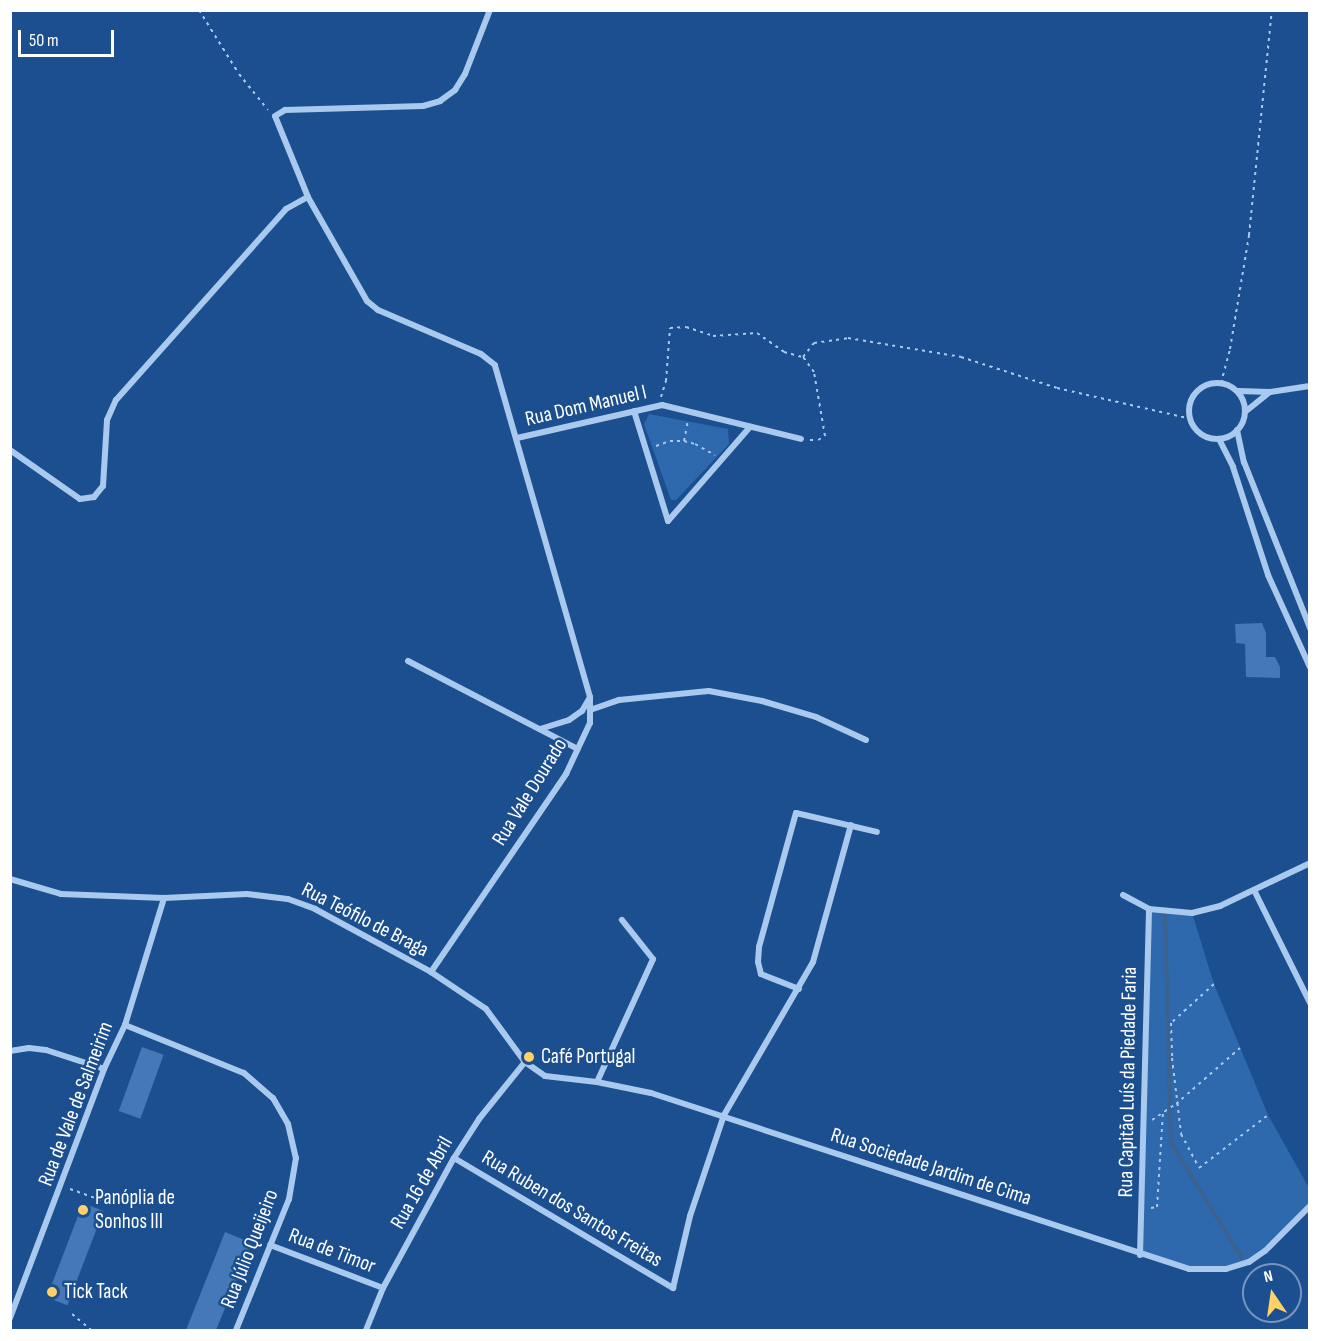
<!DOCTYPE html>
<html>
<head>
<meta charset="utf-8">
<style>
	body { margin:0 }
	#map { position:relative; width:1320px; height:1341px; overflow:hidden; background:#1b4f8f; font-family:"Sofia Sans Condensed",sans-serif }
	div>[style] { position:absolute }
	.green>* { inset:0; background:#2e69ad }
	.stream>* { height:4px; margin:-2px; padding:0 2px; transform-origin:2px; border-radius:2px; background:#3c6290 }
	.building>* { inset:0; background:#4478b7; transform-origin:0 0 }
	.path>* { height:2px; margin-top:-1px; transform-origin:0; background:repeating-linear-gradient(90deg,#a9c9ee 0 3px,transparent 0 7.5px) }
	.street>* { height:6px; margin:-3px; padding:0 3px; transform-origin:3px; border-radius:3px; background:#a9c9ee }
	.street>.ring { margin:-3px; padding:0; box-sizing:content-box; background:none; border:6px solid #a9c9ee; border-radius:50% }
	.dots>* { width:16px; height:16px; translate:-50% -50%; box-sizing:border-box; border:3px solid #1b4f8f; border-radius:50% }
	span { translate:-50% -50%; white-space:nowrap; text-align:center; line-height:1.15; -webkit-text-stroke:5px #1b4f8f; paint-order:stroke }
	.street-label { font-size:21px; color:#fff }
	.poi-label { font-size:21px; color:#fff }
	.left { translate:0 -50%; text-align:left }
	.frame { position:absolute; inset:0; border:12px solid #fff; pointer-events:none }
	.north { position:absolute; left:1242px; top:1263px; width:60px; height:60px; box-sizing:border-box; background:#1b4f8f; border:2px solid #7695bc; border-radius:50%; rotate:347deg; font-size:16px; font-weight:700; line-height:24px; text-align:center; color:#fff }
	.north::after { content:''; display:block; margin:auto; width:21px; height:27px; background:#ffd166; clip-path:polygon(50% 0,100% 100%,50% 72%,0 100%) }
	.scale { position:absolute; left:18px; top:30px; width:96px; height:27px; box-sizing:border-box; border:3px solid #fff; border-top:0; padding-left:8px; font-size:18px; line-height:21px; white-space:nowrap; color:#fff; -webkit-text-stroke:4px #1b4f8f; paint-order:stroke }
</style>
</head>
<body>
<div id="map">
	<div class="green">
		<div style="clip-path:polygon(649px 414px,728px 429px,729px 444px,676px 500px,671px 500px,644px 424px)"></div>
		<div style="clip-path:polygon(1149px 909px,1192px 913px,1214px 984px,1268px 1115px,1309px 1188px,1309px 1205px,1249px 1262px,1226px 1269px,1189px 1269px,1140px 1255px)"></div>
	</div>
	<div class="stream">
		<div style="left:1165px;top:914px;width:229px;rotate:88.5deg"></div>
		<div style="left:1171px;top:1143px;width:134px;rotate:58.4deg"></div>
	</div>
	<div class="building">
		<div style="clip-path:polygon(1262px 623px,1266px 633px,1266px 657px,1275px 657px,1280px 667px,1280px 678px,1246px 677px,1245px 644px,1236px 643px,1235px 624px)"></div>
		<div style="left:142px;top:1047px;width:23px;height:68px;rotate:20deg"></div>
		<div style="left:83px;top:1203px;width:22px;height:101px;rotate:21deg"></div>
		<div style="clip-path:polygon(225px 1232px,252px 1243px,216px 1330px,186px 1330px)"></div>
	</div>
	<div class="path">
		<div style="left:199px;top:10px;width:75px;rotate:58deg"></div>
		<div style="left:239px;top:74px;width:46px;rotate:51.1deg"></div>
		<div style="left:1221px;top:383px;width:35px;rotate:-75deg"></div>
		<div style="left:1230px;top:349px;width:116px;rotate:-80.5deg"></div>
		<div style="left:1249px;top:235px;width:226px;rotate:-84.2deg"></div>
		<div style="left:661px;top:397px;width:17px;rotate:-73deg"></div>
		<div style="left:666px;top:381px;width:53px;rotate:-85.7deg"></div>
		<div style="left:670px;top:328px;width:16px;rotate:-4deg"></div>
		<div style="left:686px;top:327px;width:28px;rotate:18deg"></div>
		<div style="left:713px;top:336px;width:44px;rotate:-3.9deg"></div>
		<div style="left:757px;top:333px;width:33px;rotate:35deg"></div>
		<div style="left:784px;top:352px;width:20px;rotate:15deg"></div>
		<div style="left:810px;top:440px;width:8px"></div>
		<div style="left:818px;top:440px;width:8px;rotate:-30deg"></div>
		<div style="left:825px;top:436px;width:65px;rotate:-99.8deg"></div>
		<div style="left:814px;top:372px;width:19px;rotate:-126deg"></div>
		<div style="left:803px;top:357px;width:18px;rotate:-52deg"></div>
		<div style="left:814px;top:343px;width:34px;rotate:-8deg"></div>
		<div style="left:848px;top:338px;width:115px;rotate:9.5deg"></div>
		<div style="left:961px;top:357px;width:101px;rotate:17.9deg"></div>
		<div style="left:1057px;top:388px;width:138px;rotate:13deg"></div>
		<div style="left:684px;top:441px;width:20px;rotate:-79deg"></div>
		<div style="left:656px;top:446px;width:15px;rotate:-20deg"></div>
		<div style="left:670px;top:441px;width:14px"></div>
		<div style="left:684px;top:441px;width:11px;rotate:15deg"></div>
		<div style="left:695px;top:444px;width:23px;rotate:29deg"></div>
		<div style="left:1214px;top:984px;width:58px;rotate:137.8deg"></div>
		<div style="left:1171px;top:1023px;width:35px;rotate:88deg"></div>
		<div style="left:1172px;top:1058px;width:77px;rotate:83.2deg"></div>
		<div style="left:1181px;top:1134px;width:38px;rotate:62deg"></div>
		<div style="left:1199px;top:1168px;width:87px;rotate:-37.5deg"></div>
		<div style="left:1152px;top:1120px;width:29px;rotate:-34deg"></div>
		<div style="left:1176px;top:1104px;width:85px;rotate:-41.2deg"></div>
		<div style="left:70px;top:1189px;width:48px;rotate:19.6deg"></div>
		<div style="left:1151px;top:1208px;width:6px;rotate:-9deg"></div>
		<div style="left:1157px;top:1207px;width:96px;rotate:-86.4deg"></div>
		<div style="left:72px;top:1314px;width:25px;rotate:40deg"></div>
	</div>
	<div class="street">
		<div class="ring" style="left:1189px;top:383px;width:50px;height:50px"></div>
		<div style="left:1238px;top:391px;width:32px;rotate:2deg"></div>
		<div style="left:1270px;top:392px;width:40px;rotate:-8.5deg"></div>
		<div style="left:634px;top:411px;width:115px;rotate:72.8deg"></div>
		<div style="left:668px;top:521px;width:125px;rotate:-48.9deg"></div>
		<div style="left:1245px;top:412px;width:32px;rotate:-39deg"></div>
		<div style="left:1237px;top:430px;width:33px;rotate:78deg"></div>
		<div style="left:1244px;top:462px;width:179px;rotate:68.3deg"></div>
		<div style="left:517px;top:438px;width:149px;rotate:-12.8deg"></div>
		<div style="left:662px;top:405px;width:143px;rotate:13.7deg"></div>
		<div style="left:1219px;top:439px;width:31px;rotate:63deg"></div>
		<div style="left:1233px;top:467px;width:114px;rotate:72deg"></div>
		<div style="left:1268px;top:575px;width:101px;rotate:65.5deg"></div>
		<div style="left:10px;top:450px;width:85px;rotate:35deg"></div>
		<div style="left:80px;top:499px;width:14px;rotate:-8deg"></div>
		<div style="left:94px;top:497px;width:14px;rotate:-51deg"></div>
		<div style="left:103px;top:486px;width:66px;rotate:-86.5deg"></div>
		<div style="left:107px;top:420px;width:22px;rotate:-66deg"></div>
		<div style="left:116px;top:400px;width:256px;rotate:-48.3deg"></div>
		<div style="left:286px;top:209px;width:25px;rotate:-29deg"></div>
		<div style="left:408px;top:661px;width:191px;rotate:27.4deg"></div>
		<div style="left:590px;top:710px;width:31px;rotate:-19deg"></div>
		<div style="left:619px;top:700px;width:90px;rotate:-5.7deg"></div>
		<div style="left:709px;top:691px;width:54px;rotate:10.7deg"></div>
		<div style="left:762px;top:701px;width:56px;rotate:16.5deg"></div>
		<div style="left:816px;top:717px;width:55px;rotate:24.7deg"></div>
		<div style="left:540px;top:729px;width:30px;rotate:-17deg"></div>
		<div style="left:569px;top:720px;width:16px;rotate:-35deg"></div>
		<div style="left:582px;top:711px;width:16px;rotate:-60deg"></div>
		<div style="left:10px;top:879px;width:53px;rotate:16.4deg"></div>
		<div style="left:61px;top:894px;width:103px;rotate:2.2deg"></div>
		<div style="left:164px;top:898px;width:83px;rotate:-2.8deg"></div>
		<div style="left:247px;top:894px;width:41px;rotate:7deg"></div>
		<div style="left:288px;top:899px;width:29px;rotate:20deg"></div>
		<div style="left:315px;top:909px;width:132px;rotate:28.5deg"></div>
		<div style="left:431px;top:972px;width:66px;rotate:33.9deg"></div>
		<div style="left:486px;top:1009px;width:66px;rotate:53.7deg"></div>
		<div style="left:525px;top:1062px;width:24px;rotate:35deg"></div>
		<div style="left:545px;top:1076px;width:52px;rotate:6.6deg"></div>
		<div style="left:597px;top:1082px;width:55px;rotate:11.5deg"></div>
		<div style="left:651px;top:1093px;width:566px;rotate:18.11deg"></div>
		<div style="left:1189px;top:1269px;width:37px"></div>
		<div style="left:1226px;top:1269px;width:24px;rotate:-17deg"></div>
		<div style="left:1249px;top:1262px;width:19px;rotate:-35deg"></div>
		<div style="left:1265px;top:1251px;width:64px;rotate:-45deg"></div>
		<div style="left:1254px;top:890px;width:126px;rotate:63.6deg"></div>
		<div style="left:1123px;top:895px;width:30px;rotate:28deg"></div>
		<div style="left:1149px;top:909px;width:43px;rotate:5.3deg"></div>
		<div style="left:1192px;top:913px;width:29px;rotate:-14deg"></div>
		<div style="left:1220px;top:906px;width:100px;rotate:-25.5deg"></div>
		<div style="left:431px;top:972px;width:240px;rotate:-55.7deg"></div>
		<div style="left:566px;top:774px;width:56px;rotate:-64.8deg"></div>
		<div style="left:590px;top:723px;width:26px;rotate:-90deg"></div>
		<div style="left:590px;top:697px;width:345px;rotate:-106deg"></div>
		<div style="left:495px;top:365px;width:18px;rotate:-142deg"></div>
		<div style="left:481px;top:354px;width:112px;rotate:-156.9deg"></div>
		<div style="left:378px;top:310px;width:14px;rotate:-141deg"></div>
		<div style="left:367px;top:301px;width:120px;rotate:-119.6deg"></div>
		<div style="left:308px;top:197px;width:87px;rotate:-112.2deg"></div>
		<div style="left:275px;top:116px;width:12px;rotate:-31deg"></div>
		<div style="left:285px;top:110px;width:138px;rotate:-1.7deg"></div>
		<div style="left:423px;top:106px;width:18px;rotate:-16deg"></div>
		<div style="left:440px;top:101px;width:19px;rotate:-36deg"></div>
		<div style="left:455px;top:90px;width:19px;rotate:-58deg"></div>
		<div style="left:465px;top:74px;width:69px;rotate:-68.7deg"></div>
		<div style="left:799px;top:989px;width:41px;rotate:-158.5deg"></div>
		<div style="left:761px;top:974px;width:12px;rotate:-104deg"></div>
		<div style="left:758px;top:962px;width:15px;rotate:-86deg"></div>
		<div style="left:759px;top:947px;width:139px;rotate:-74.6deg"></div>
		<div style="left:796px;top:813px;width:83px;rotate:13.2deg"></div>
		<div style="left:125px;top:1025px;width:128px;rotate:22deg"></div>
		<div style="left:244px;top:1073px;width:38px;rotate:41deg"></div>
		<div style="left:273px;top:1098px;width:30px;rotate:60deg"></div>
		<div style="left:288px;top:1124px;width:35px;rotate:77deg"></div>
		<div style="left:296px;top:1158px;width:42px;rotate:99.7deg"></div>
		<div style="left:289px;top:1199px;width:141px;rotate:112deg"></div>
		<div style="left:10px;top:1051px;width:19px;rotate:-9deg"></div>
		<div style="left:29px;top:1048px;width:17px;rotate:7deg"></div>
		<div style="left:46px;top:1050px;width:61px;rotate:18.1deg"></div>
		<div style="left:597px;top:1082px;width:135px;rotate:-65.5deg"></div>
		<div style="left:653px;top:959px;width:50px;rotate:-128.5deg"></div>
		<div style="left:454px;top:1158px;width:255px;rotate:30.7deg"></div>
		<div style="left:673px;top:1288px;width:74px;rotate:-76.7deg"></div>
		<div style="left:690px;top:1216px;width:107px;rotate:-71.4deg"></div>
		<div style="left:724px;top:1115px;width:177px;rotate:-59.8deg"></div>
		<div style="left:813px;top:962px;width:142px;rotate:-74.5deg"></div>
		<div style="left:270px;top:1245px;width:121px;rotate:20.8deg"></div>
		<div style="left:1140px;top:1255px;width:346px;rotate:-88.5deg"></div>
		<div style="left:10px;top:1318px;width:266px;rotate:-69.3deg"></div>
		<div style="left:104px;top:1069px;width:49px;rotate:-64.5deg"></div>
		<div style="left:125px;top:1025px;width:133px;rotate:-72.9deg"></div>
		<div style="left:366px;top:1330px;width:45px;rotate:-68deg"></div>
		<div style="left:383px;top:1288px;width:148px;rotate:-61.4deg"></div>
		<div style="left:454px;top:1158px;width:46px;rotate:-57.3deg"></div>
		<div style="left:479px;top:1119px;width:73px;rotate:-51.1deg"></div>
	</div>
	<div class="dots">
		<div style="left:529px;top:1057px;background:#ffd166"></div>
		<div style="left:83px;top:1210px;background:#ffd166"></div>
		<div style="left:52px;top:1292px;background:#ffd166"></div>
	</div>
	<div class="street-label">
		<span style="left:586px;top:406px;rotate:-13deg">Rua Dom Manuel I</span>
		<span style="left:530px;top:792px;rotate:-58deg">Rua Vale Dourado</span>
		<span style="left:365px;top:920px;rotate:27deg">Rua Teófilo de Braga</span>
		<span style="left:1128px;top:1082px;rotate:-89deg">Rua Capitão Luís da Piedade Faria</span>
		<span style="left:76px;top:1104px;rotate:-69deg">Rua de Vale de Salmeirim</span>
		<span style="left:931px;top:1167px;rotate:18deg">Rua Sociedade Jardim de Cima</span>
		<span style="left:422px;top:1183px;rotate:-60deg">Rua 16 de Abril</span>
		<span style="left:572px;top:1209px;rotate:31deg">Rua Ruben dos Santos Freitas</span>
		<span style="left:250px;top:1249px;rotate:-69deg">Rua Júlio Queijeiro</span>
		<span style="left:332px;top:1251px;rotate:21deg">Rua de Timor</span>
	</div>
	<div class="poi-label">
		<span class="left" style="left:541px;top:1057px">Café Portugal</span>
		<span class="left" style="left:95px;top:1210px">Panóplia de<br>Sonhos III</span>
		<span class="left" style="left:64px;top:1292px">Tick Tack</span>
	</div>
	<div class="frame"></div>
	<div class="north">N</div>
	<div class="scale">50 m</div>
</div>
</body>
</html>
